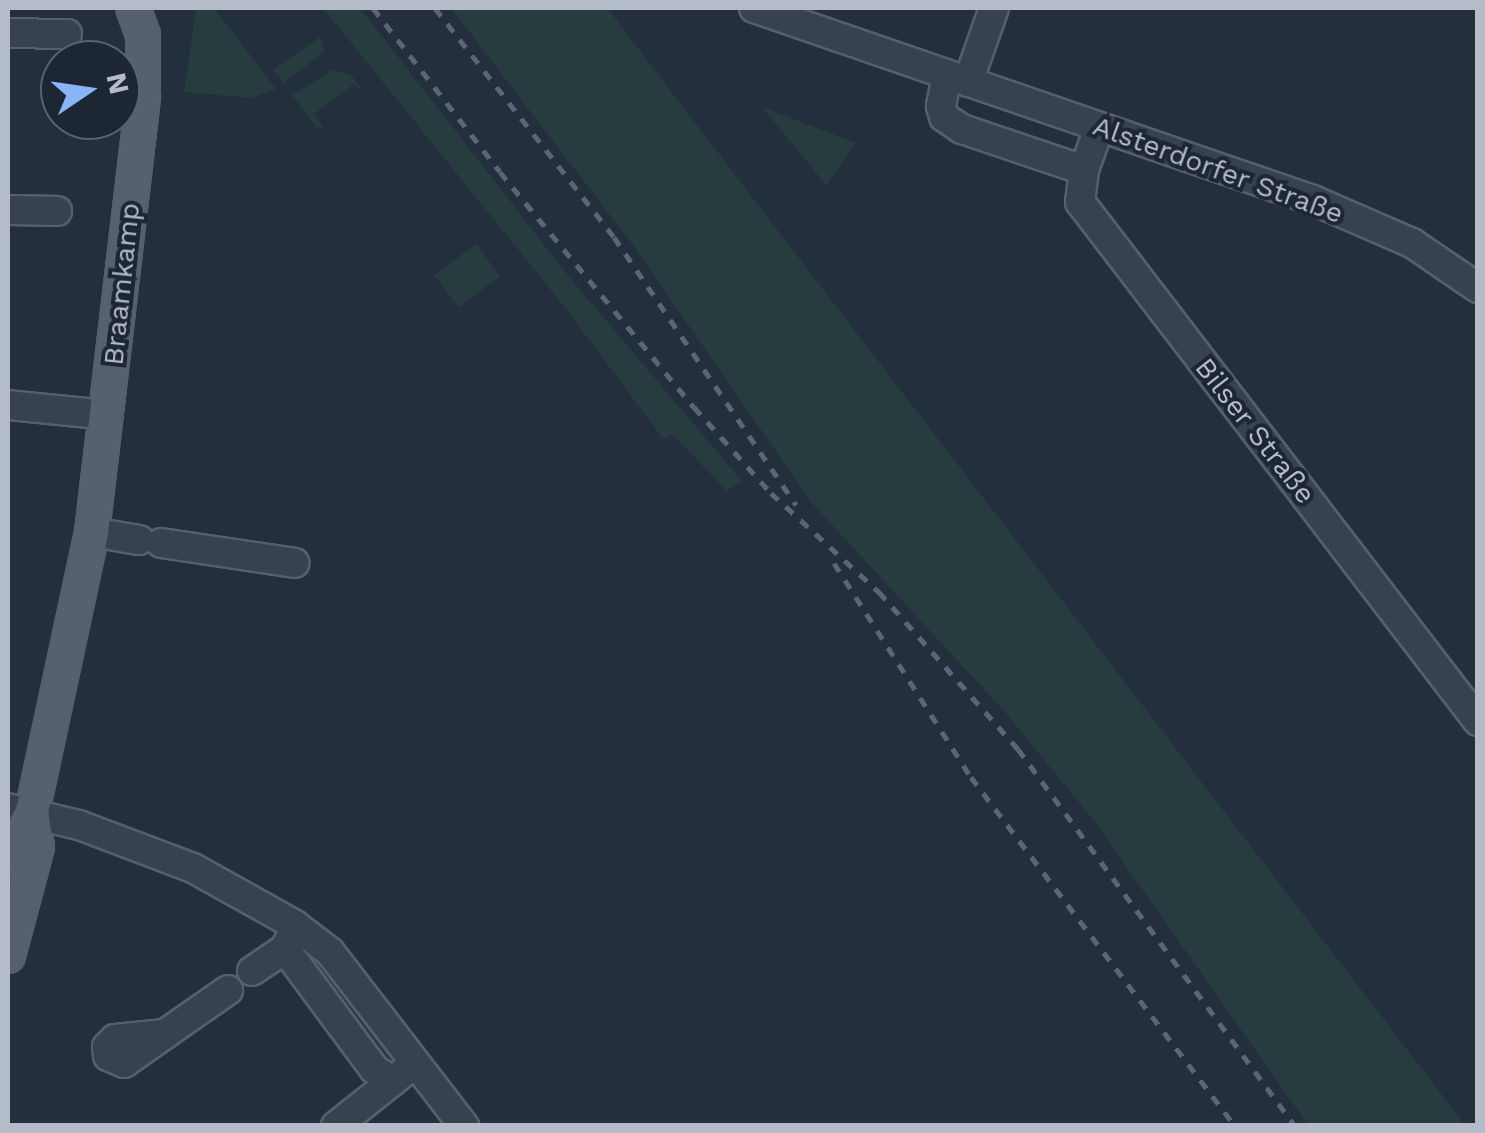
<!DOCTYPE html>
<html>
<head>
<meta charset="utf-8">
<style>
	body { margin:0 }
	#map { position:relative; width:1485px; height:1133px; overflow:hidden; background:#242f3e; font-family:"Work Sans",sans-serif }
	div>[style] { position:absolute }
	.green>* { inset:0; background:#263c3f; transform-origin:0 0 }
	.roads { filter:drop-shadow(2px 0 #565f6c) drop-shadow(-2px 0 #565f6c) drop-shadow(0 2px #565f6c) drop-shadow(0 -2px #565f6c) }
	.minor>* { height:28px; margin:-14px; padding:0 14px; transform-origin:14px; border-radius:14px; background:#38414e }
	.major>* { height:32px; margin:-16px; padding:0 16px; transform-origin:16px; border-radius:16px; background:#56606e }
	.rail>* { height:5px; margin-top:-2.5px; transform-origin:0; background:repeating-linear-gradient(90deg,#5a6575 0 10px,transparent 0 20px) }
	span { translate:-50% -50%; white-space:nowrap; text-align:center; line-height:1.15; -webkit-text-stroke:8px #1d2633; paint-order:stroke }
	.street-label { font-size:28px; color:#b4bcc9 }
	.frame { position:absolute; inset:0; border:10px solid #b4bcc9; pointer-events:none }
	.north { position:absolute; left:40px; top:40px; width:100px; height:100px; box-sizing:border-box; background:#1d2633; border:2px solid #59626f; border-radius:50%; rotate:77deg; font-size:28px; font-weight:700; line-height:40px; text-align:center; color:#b4bcc9 }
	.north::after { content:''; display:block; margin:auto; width:35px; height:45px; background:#8ab4f8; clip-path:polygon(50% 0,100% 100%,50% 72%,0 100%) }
</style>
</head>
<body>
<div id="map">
	<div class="green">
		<div style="clip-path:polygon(196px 8px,214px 8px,276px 89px,251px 98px,184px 92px)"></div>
		<div style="clip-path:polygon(323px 8px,360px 8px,566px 273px,742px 481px,727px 491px,672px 434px,664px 440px,563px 305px)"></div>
		<div style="clip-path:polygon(451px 8px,607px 8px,1465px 1125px,1308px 1125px,1095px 822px,1005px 712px,811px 502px,633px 245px)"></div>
		<div style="clip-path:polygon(320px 37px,325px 51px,284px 83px,273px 70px)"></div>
		<div style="clip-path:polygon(333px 70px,352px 76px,364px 92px,354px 84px,314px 114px,323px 127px,319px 130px,292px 95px)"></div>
		<div style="clip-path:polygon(762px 107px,856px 143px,826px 185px)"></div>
		<div style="left:476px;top:244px;width:40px;height:52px;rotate:53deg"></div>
		<div style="clip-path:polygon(315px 953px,397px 1052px,385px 1060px,312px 964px)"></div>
	</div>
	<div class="roads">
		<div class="minor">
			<div style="left:754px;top:8px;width:591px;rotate:18.96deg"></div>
			<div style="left:1313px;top:200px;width:108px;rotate:23.5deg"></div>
			<div style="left:1412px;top:243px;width:80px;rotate:34.3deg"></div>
			<div style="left:8px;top:33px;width:59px;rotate:1deg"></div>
			<div style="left:947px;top:75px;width:32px;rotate:101deg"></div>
			<div style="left:941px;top:106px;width:11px;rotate:75deg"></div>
			<div style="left:944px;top:117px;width:22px;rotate:34deg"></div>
			<div style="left:962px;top:129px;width:129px;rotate:18.6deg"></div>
			<div style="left:968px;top:82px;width:78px;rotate:-70.6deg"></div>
			<div style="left:1099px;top:128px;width:45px;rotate:109.7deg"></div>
			<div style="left:1084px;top:170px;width:32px;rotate:97deg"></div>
			<div style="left:1080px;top:202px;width:654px;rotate:52.52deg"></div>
			<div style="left:8px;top:210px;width:49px;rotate:1.2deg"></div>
			<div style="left:8px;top:405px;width:100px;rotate:5.7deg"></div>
			<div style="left:92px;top:532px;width:48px;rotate:9.7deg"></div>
			<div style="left:161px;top:543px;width:135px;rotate:8.5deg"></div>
			<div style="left:8px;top:808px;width:73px;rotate:13.5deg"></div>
			<div style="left:79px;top:825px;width:122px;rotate:20.7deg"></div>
			<div style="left:193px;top:868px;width:117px;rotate:29.2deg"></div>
			<div style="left:295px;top:925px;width:44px;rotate:37.6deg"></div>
			<div style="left:330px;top:952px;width:220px;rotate:52.4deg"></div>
			<div style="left:285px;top:949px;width:149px;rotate:53.4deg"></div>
			<div style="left:374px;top:1069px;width:22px;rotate:34deg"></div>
			<div style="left:252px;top:971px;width:40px;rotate:-34deg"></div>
			<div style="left:285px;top:949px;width:14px;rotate:-65deg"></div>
			<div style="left:165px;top:1034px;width:50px;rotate:144.7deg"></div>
			<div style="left:124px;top:1063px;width:17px;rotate:-156deg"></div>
			<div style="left:108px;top:1056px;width:9px;rotate:-96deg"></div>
			<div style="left:107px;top:1047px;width:11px;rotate:-45deg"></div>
			<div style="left:115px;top:1039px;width:50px;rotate:-5.7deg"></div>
			<div style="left:165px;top:1034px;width:77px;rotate:-34.9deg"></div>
			<div style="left:336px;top:1126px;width:87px;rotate:-38.5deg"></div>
		</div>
		<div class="major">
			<div style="left:8px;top:857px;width:51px;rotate:-61.9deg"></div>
			<div style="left:32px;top:812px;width:286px;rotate:-77.9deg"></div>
			<div style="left:92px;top:532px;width:439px;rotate:-83.3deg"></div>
			<div style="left:143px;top:96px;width:61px;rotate:-90deg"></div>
			<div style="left:143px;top:35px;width:29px;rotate:-110deg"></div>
			<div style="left:8px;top:956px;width:113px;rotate:-75.1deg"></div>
			<div style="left:37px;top:847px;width:35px;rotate:-98deg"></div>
		</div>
	</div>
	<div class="rail">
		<div style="left:373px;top:8px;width:207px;rotate:52.2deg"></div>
		<div style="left:500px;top:172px;width:305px;rotate:50.5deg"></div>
		<div style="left:694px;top:407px;width:115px;rotate:48.2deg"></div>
		<div style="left:771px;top:493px;width:147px;rotate:42.5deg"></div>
		<div style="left:879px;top:592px;width:210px;rotate:48.5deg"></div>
		<div style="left:1018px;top:749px;width:468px;rotate:53.7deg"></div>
		<div style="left:435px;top:8px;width:291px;rotate:52deg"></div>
		<div style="left:614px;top:237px;width:324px;rotate:55.8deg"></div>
		<div style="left:834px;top:563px;width:254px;rotate:57.4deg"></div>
		<div style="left:971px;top:777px;width:438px;rotate:52.9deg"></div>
	</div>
	<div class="street-label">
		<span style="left:1218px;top:170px;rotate:20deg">Alsterdorfer Straße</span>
		<span style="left:122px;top:284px;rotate:-84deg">Braamkamp</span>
		<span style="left:1255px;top:431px;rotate:52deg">Bilser Straße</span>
	</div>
	<div class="frame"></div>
	<div class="north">N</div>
</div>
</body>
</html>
